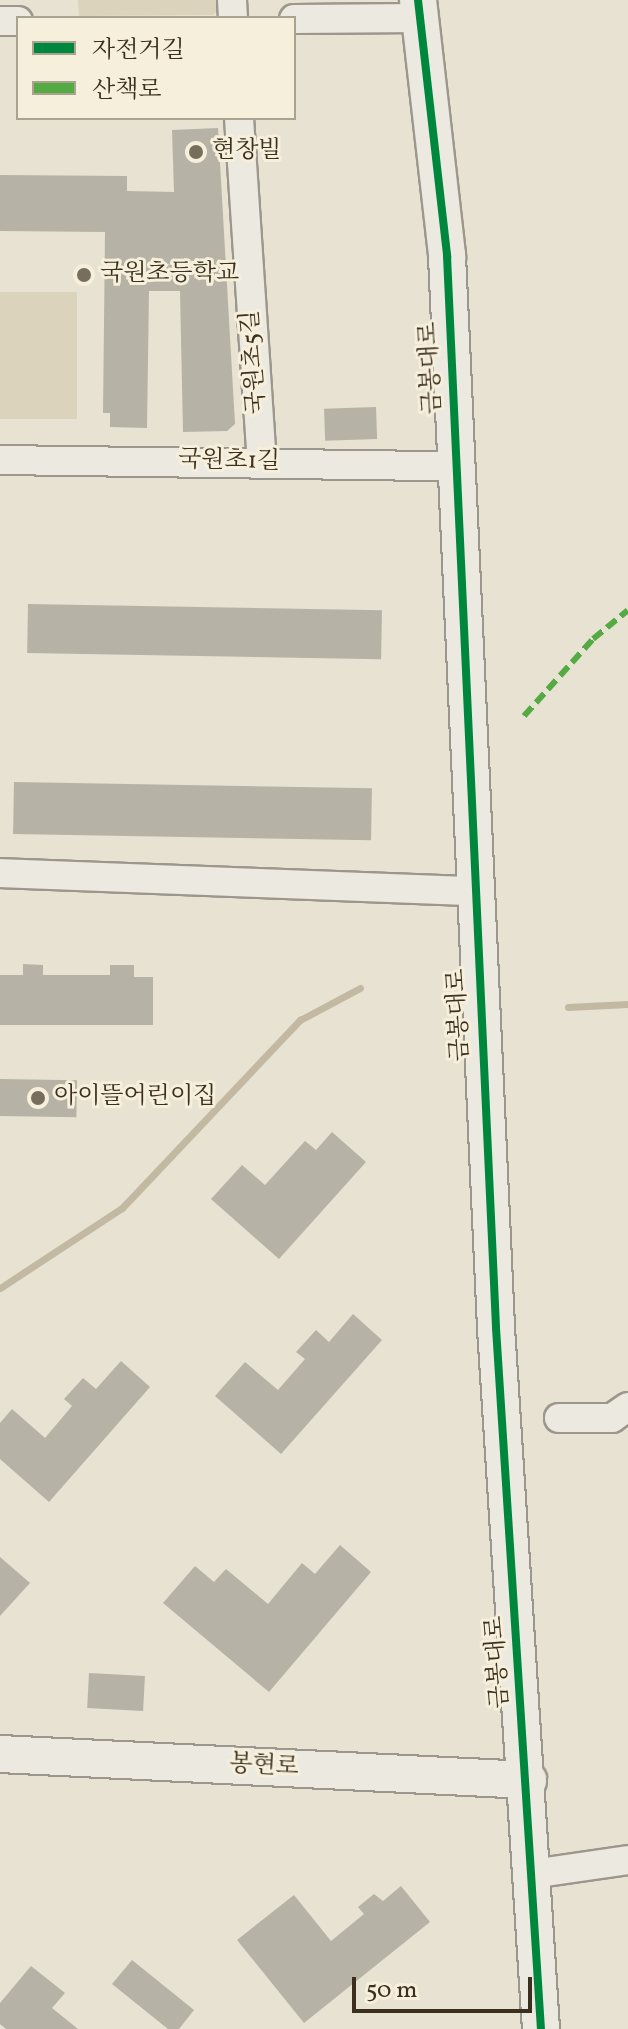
<!DOCTYPE html>
<html>
<head>
<meta charset="utf-8">
<style>
	body { margin:0 }
	#map { position:relative; width:628px; height:2029px; overflow:hidden; background:#e7e2d1; font-family:Vollkorn,"Noto Serif KR",serif }
	div>[style] { position:absolute }
	.green>* { inset:0; background:#dbd3bc; transform-origin:0 0 }
	.stream>* { height:7px; margin:-3.5px; padding:0 3.5px; transform-origin:3.5px; border-radius:3.5px; background:#c3b9a2 }
	.building>* { inset:0; background:#b6b2a6; transform-origin:0 0 }
	.roads { filter:drop-shadow(2px 0 #9c978c) drop-shadow(-2px 0 #9c978c) drop-shadow(0 2px #9c978c) drop-shadow(0 -2px #9c978c) }
	.minor>* { height:28px; margin:-14px; padding:0 14px; transform-origin:14px; border-radius:14px; background:#ece9e0 }
	.tertiary>* { height:36px; margin:-18px; padding:0 18px; transform-origin:18px; border-radius:18px; background:#ece9e0 }
	.quiet>* { height:6px; margin-top:-3px; transform-origin:0; background:repeating-linear-gradient(90deg,#55ab43 0 12px,transparent 0 18px) }
	.cycleway>* { height:8px; margin:-4px; padding:0 4px; transform-origin:4px; border-radius:4px; background:#00873e }
	.dots>* { width:22px; height:22px; translate:-50% -50%; box-sizing:border-box; border:4px solid #f5efdb; border-radius:50% }
	span { translate:-50% -50%; white-space:nowrap; text-align:center; line-height:1.15; -webkit-text-stroke:6px #f5efdb; paint-order:stroke }
	.poi-label { font-size:24px; color:#3c2f1e }
	.left { translate:0 -50%; text-align:left }
	.street-label { font-size:24px; color:#3c2f1e }
	.legend { position:absolute; left:16px; top:16px; width:280px; height:104px; box-sizing:border-box; background:#f5efdb; border:2px solid #aba28f; margin:0; padding:10px 14px; list-style:none; font-size:24px; color:#3c2f1e }
	.legend li { display:flex; align-items:center; gap:16px; height:40px }
	.legend b { width:40px; border:2px solid #aba28f }
	.scale { position:absolute; left:352px; top:1977px; width:180px; height:36px; box-sizing:border-box; border:4px solid #3c2f1e; border-top:0; padding-left:10px; font-size:24px; line-height:28px; white-space:nowrap; color:#3c2f1e; -webkit-text-stroke:6px #f5efdb; paint-order:stroke }
</style>
</head>
<body>
<div id="map">
	<div class="green">
		<div style="clip-path:polygon(78px 0,224px 0,224px 5px,213px 15px,79px 16px)"></div>
		<div style="left:0;top:292px;width:77px;height:127px"></div>
	</div>
	<div class="stream">
		<div style="left:568px;top:1007px;width:60px;rotate:-2.9deg"></div>
		<div style="left:0;top:1288px;width:146px;rotate:-33.3deg"></div>
		<div style="left:122px;top:1208px;width:259px;rotate:-46.6deg"></div>
		<div style="left:300px;top:1020px;width:68px;rotate:-28.1deg"></div>
	</div>
	<div class="building">
		<div style="clip-path:polygon(218px 128px,235px 424px,227px 431px,183px 432px,180px 291px,149px 291px,147px 428px,110px 427px,110px 413px,103px 413px,105px 232px,0 231px,0 175px,127px 176px,127px 191px,174px 192px,172px 130px)"></div>
		<div style="left:376px;top:407px;width:32px;height:52px;rotate:88deg"></div>
		<div style="left:28px;top:604px;width:354px;height:49px;rotate:1deg"></div>
		<div style="left:14px;top:782px;width:358px;height:52px;rotate:1deg"></div>
		<div style="clip-path:polygon(23px 964px,43px 965px,43px 975px,110px 975px,110px 965px,134px 965px,134px 977px,153px 977px,153px 1025px,0 1025px,0 975px,23px 975px)"></div>
		<div style="left:0;top:1079px;width:77px;height:37px;rotate:1deg"></div>
		<div style="clip-path:polygon(332px 1132px,366px 1162px,279px 1259px,211px 1199px,242px 1165px,265px 1185px,305px 1141px,316px 1150px)"></div>
		<div style="clip-path:polygon(353px 1314px,382px 1340px,281px 1454px,215px 1396px,245px 1362px,278px 1390px,305px 1359px,296px 1352px,316px 1330px,329px 1342px)"></div>
		<div style="clip-path:polygon(121px 1361px,150px 1387px,49px 1502px,0 1459px,0 1423px,12px 1409px,45px 1438px,72px 1406px,64px 1399px,83px 1378px,96px 1389px)"></div>
		<div style="clip-path:polygon(340px 1545px,371px 1572px,269px 1692px,163px 1603px,195px 1566px,214px 1582px,226px 1569px,268px 1604px,302px 1563px,315px 1574px)"></div>
		<div style="clip-path:polygon(0 1557px,30px 1583px,0 1616px)"></div>
		<div style="left:89px;top:1673px;width:56px;height:35px;rotate:3deg"></div>
		<div style="clip-path:polygon(401px 1886px,430px 1922px,304px 2023px,237px 1940px,294px 1895px,331px 1941px,364px 1914px,358px 1907px,374px 1894px,383px 1901px)"></div>
		<div style="clip-path:polygon(132px 1960px,194px 2010px,179px 2029px,168px 2029px,112px 1984px)"></div>
		<div style="clip-path:polygon(31px 1966px,65px 1993px,52px 2008px,78px 2029px,6px 2029px,0 2024px,0 2003px)"></div>
	</div>
	<div class="roads">
		<div class="minor">
			<div style="left:232px;top:0;width:18px;rotate:87deg"></div>
			<div style="left:294px;top:19px;width:125px;rotate:-0.5deg"></div>
			<div style="left:0;top:21px;width:18px"></div>
			<div style="left:239px;top:118px;width:345px;rotate:86.2deg"></div>
			<div style="left:0;top:460px;width:457px;rotate:0.8deg"></div>
			<div style="left:0;top:873px;width:473px;rotate:2.2deg"></div>
			<div style="left:559px;top:1418px;width:53px"></div>
			<div style="left:612px;top:1418px;width:19px;rotate:-35deg"></div>
			<div style="left:532px;top:1874px;width:97px;rotate:-8.3deg"></div>
		</div>
		<div class="tertiary">
			<div style="left:418px;top:0;width:258px;rotate:83.5deg"></div>
			<div style="left:447px;top:256px;width:1073px;rotate:87.38deg"></div>
			<div style="left:496px;top:1328px;width:702px;rotate:86.33deg"></div>
			<div style="left:0;top:1754px;width:529px;rotate:2.82deg"></div>
		</div>
	</div>
	<div class="quiet">
		<div style="left:524px;top:716px;width:103px;rotate:-48.1deg"></div>
		<div style="left:593px;top:639px;width:45px;rotate:-39.6deg"></div>
	</div>
	<div class="cycleway">
		<div style="left:418px;top:0;width:258px;rotate:83.5deg"></div>
		<div style="left:447px;top:256px;width:1073px;rotate:87.38deg"></div>
		<div style="left:496px;top:1328px;width:702px;rotate:86.33deg"></div>
	</div>
	<div class="dots">
		<div style="left:196px;top:152px;background:#786e5d"></div>
		<div style="left:84px;top:275px;background:#786e5d"></div>
		<div style="left:38px;top:1098px;background:#786e5d"></div>
	</div>
	<div class="poi-label">
		<span class="left" style="left:212px;top:152px">현창빌</span>
		<span class="left" style="left:100px;top:275px">국원초등학교</span>
		<span class="left" style="left:54px;top:1098px">아이뜰어린이집</span>
	</div>
	<div class="street-label">
		<span style="left:255px;top:362px;rotate:-94deg">국원초5길</span>
		<span style="left:432px;top:368px;rotate:-93deg">금봉대로</span>
		<span style="left:229px;top:462px;rotate:1deg">국원초1길</span>
		<span style="left:460px;top:1015px;rotate:-93deg">금봉대로</span>
		<span style="left:499px;top:1662px;rotate:-94deg">금봉대로</span>
		<span style="left:264px;top:1767px;rotate:3deg">봉현로</span>
	</div>
	<ul class="legend">
	<li><b style="height:10px;background:#00873e"></b>자전거길</li>
	<li><b style="height:10px;background:#55ab43"></b>산책로</li>
	</ul>
	<div class="scale">50 m</div>
</div>
</body>
</html>
